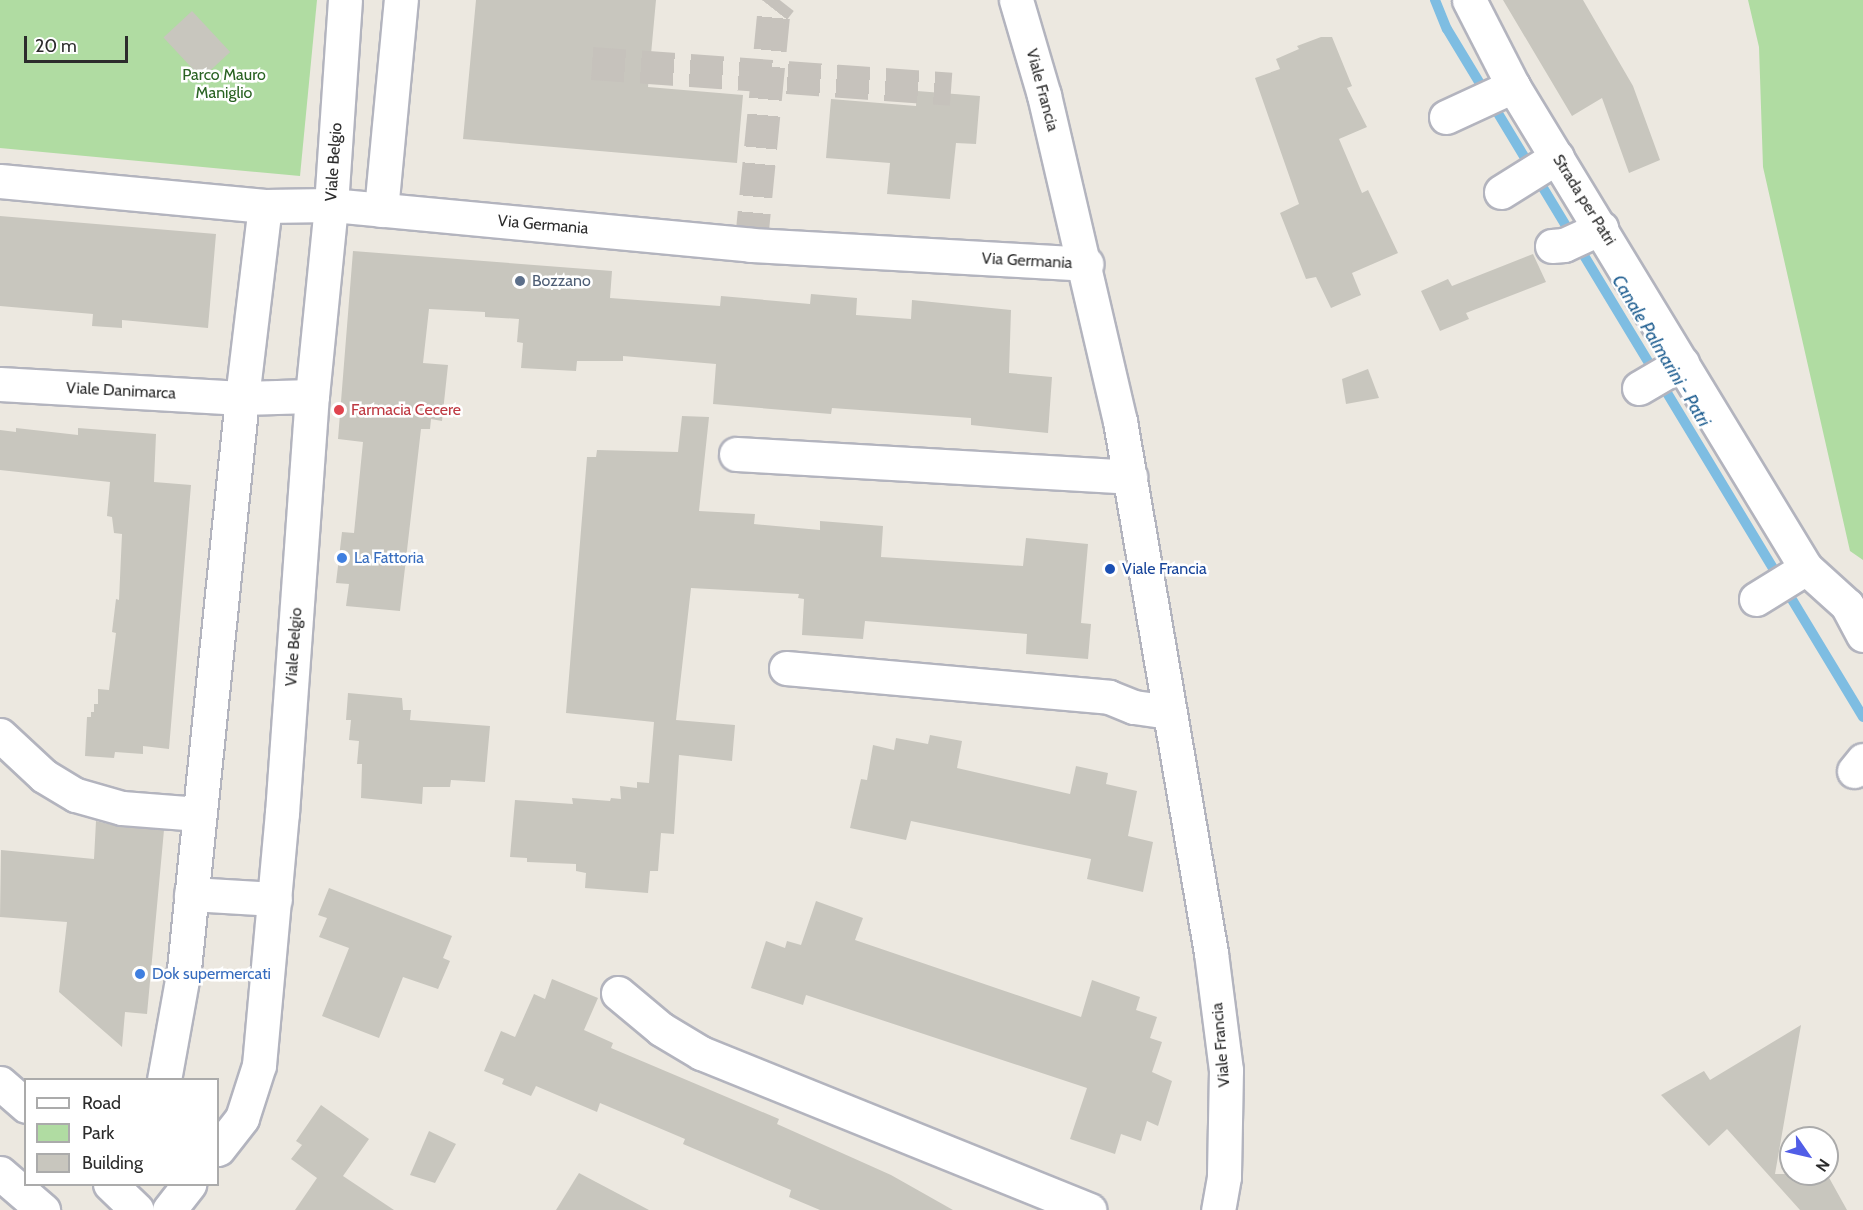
<!DOCTYPE html>
<html>
<head>
<meta charset="utf-8">
<style>
	body { margin:0 }
	#map { position:relative; width:1863px; height:1210px; overflow:hidden; background:#ece8e0; font-family:Cabin,sans-serif }
	div>[style] { position:absolute }
	.green>* { inset:0; background:#b0dca2 }
	.stream>* { height:10px; margin:-5px; padding:0 5px; transform-origin:5px; border-radius:5px; background:#7ebde2 }
	.building>* { inset:0; background:#c8c6be; transform-origin:0 0 }
	.minor-tunnel>* { height:33px; margin-top:-16.5px; transform-origin:0; background:repeating-linear-gradient(90deg,#c6c2bc 0 33px,transparent 0 49px) }
	.roads { filter:drop-shadow(2px 0 #b3b4be) drop-shadow(-2px 0 #b3b4be) drop-shadow(0 2px #b3b4be) drop-shadow(0 -2px #b3b4be) }
	.minor>* { height:33px; margin:-16.5px; padding:0 16.5px; transform-origin:16.5px; border-radius:16.5px; background:#fff }
	.dots>* { width:16px; height:16px; translate:-50% -50%; box-sizing:border-box; border:3px solid #fff; border-radius:50% }
	span { translate:-50% -50%; white-space:nowrap; text-align:center; line-height:1.15; -webkit-text-stroke:5px #fff; paint-order:stroke }
	.park-label { font-size:16px; color:#296222 }
	.street-label { font-size:16px; color:#2c2c2c }
	.service-label { font-size:16px; color:#4e5e75 }
	.left { translate:0 -50%; text-align:left }
	.health-label { font-size:16px; color:#be3a42 }
	.shop-label { font-size:16px; color:#366cbe }
	.transit-label { font-size:16px; color:#164399 }
	.water-label { font-size:18px; color:#1c5c8f; font-style:italic }
	.legend { position:absolute; left:24px; top:1078px; width:195px; height:108px; box-sizing:border-box; background:#fff; border:2px solid #ababab; margin:0; padding:8px 10px; list-style:none; font-size:18px; color:#2c2c2c }
	.legend li { display:flex; align-items:center; gap:12px; height:30px }
	.legend b { width:30px; border:2px solid #ababab }
	.north { position:absolute; left:1779px; top:1126px; width:60px; height:60px; box-sizing:border-box; background:#fff; border:2px solid #ababab; border-radius:50%; rotate:124deg; font-size:16px; font-weight:700; line-height:24px; text-align:center; color:#2c2c2c }
	.north::after { content:''; display:block; margin:auto; width:21px; height:27px; background:#515ee7; clip-path:polygon(50% 0,100% 100%,50% 72%,0 100%) }
	.scale { position:absolute; left:24px; top:36px; width:104px; height:27px; box-sizing:border-box; border:3px solid #2c2c2c; border-top:0; padding-left:8px; font-size:18px; line-height:21px; white-space:nowrap; color:#2c2c2c; -webkit-text-stroke:4px #fff; paint-order:stroke }
</style>
</head>
<body>
<div id="map">
	<div class="green">
		<div style="clip-path:polygon(0 0,317px 0,300px 176px,0 148px)"></div>
		<div style="clip-path:polygon(1748px 0,1863px 0,1863px 560px,1850px 551px,1763px 167px,1759px 47px)"></div>
	</div>
	<div class="stream">
		<div style="left:1435px;top:0;width:31px;rotate:68deg"></div>
		<div style="left:1447px;top:29px;width:804px;rotate:58.84deg"></div>
	</div>
	<div class="building">
		<div style="clip-path:polygon(476px 0,656px 0,648px 87px,743px 95px,737px 163px,463px 139px)"></div>
		<div style="clip-path:polygon(1503px 0,1583px 0,1633px 86px,1660px 160px,1629px 173px,1602px 98px,1572px 116px)"></div>
		<div style="left:192px;top:11px;width:56px;height:39px;rotate:47deg"></div>
		<div style="clip-path:polygon(1321px 37px,1332px 37px,1352px 86px,1347px 88px,1367px 127px,1339px 139px,1362px 193px,1368px 190px,1398px 253px,1352px 273px,1361px 295px,1331px 308px,1316px 277px,1306px 279px,1280px 213px,1299px 204px,1255px 78px,1280px 69px,1276px 59px,1299px 49px,1297px 46px)"></div>
		<div style="clip-path:polygon(917px 91px,980px 96px,976px 144px,956px 143px,950px 199px,887px 194px,890px 163px,826px 158px,831px 99px,916px 106px)"></div>
		<div style="clip-path:polygon(0 216px,216px 234px,208px 328px,122px 320px,122px 328px,92px 326px,93px 314px,0 306px)"></div>
		<div style="clip-path:polygon(353px 251px,612px 271px,610px 298px,720px 306px,721px 296px,810px 304px,811px 294px,857px 298px,856px 315px,911px 319px,912px 300px,1011px 310px,1009px 373px,1052px 377px,1048px 433px,971px 425px,971px 418px,832px 408px,831px 414px,713px 404px,716px 364px,623px 356px,623px 361px,577px 361px,576px 371px,521px 368px,523px 343px,517px 342px,519px 319px,485px 317px,485px 312px,429px 309px,423px 363px,448px 365px,442px 421px,431px 419px,430px 429px,421px 429px,400px 611px,346px 606px,349px 584px,336px 583px,342px 532px,354px 533px,363px 442px,338px 439px)"></div>
		<div style="clip-path:polygon(1533px 254px,1546px 282px,1466px 313px,1469px 319px,1440px 331px,1421px 291px,1448px 279px,1452px 286px)"></div>
		<div style="clip-path:polygon(1368px 369px,1379px 398px,1346px 404px,1342px 379px)"></div>
		<div style="clip-path:polygon(682px 416px,709px 417px,699px 511px,755px 514px,754px 524px,820px 530px,820px 521px,883px 526px,881px 557px,1023px 566px,1026px 538px,1088px 544px,1081px 623px,1091px 624px,1088px 659px,1026px 654px,1027px 634px,865px 621px,863px 639px,802px 635px,804px 599px,798px 598px,799px 594px,691px 588px,676px 720px,735px 725px,732px 761px,679px 755px,674px 834px,661px 833px,658px 871px,650px 871px,648px 893px,585px 888px,586px 873px,576px 871px,576px 864px,527px 862px,527px 858px,510px 857px,515px 800px,573px 804px,572px 798px,610px 801px,611px 798px,621px 799px,620px 786px,637px 788px,637px 782px,649px 783px,654px 722px,566px 713px,587px 457px,596px 457px,597px 450px,678px 452px)"></div>
		<div style="clip-path:polygon(16px 428px,78px 435px,78px 428px,156px 434px,154px 482px,191px 485px,169px 749px,143px 746px,143px 754px,115px 752px,114px 758px,85px 756px,87px 717px,91px 717px,91px 712px,94px 712px,94px 704px,98px 704px,98px 689px,109px 690px,116px 633px,112px 632px,116px 599px,119px 600px,122px 534px,114px 533px,112px 517px,107px 516px,110px 482px,0 470px,0 430px,16px 432px)"></div>
		<div style="clip-path:polygon(348px 693px,402px 698px,403px 710px,411px 710px,410px 720px,490px 726px,485px 782px,451px 780px,450px 787px,423px 787px,422px 804px,361px 798px,362px 764px,357px 764px,359px 741px,349px 740px,351px 720px,346px 720px)"></div>
		<div style="clip-path:polygon(930px 735px,962px 741px,957px 768px,1070px 794px,1076px 766px,1108px 773px,1106px 784px,1137px 791px,1128px 836px,1153px 842px,1143px 892px,1087px 879px,1091px 859px,911px 821px,906px 840px,850px 828px,861px 779px,867px 780px,873px 745px,894px 750px,896px 738px,928px 744px)"></div>
		<div style="clip-path:polygon(96px 821px,121px 827px,164px 830px,147px 1014px,125px 1012px,122px 1047px,59px 992px,67px 922px,0 917px,1px 850px,94px 859px)"></div>
		<div style="clip-path:polygon(329px 888px,452px 936px,443px 958px,450px 961px,438px 989px,403px 977px,379px 1038px,322px 1016px,349px 948px,319px 937px,327px 918px,318px 915px)"></div>
		<div style="clip-path:polygon(816px 901px,863px 918px,855px 940px,1081px 1017px,1092px 980px,1140px 997px,1136px 1010px,1157px 1017px,1150px 1038px,1162px 1042px,1152px 1072px,1172px 1081px,1158px 1126px,1147px 1121px,1141px 1141px,1121px 1134px,1115px 1154px,1070px 1139px,1087px 1088px,806px 995px,803px 1005px,751px 988px,766px 941px,785px 948px,787px 941px,801px 945px)"></div>
		<div style="clip-path:polygon(552px 979px,598px 998px,584px 1030px,613px 1043px,611px 1048px,779px 1119px,777px 1124px,891px 1175px,953px 1210px,820px 1210px,789px 1197px,791px 1190px,683px 1144px,685px 1139px,600px 1103px,597px 1112px,536px 1086px,531px 1096px,502px 1084px,504px 1079px,484px 1071px,501px 1031px,515px 1037px,534px 994px,545px 999px)"></div>
		<div style="clip-path:polygon(1801px 1025px,1775px 1174px,1827px 1174px,1847px 1210px,1800px 1210px,1727px 1129px,1709px 1146px,1661px 1095px,1704px 1071px,1710px 1080px)"></div>
		<div style="clip-path:polygon(321px 1105px,369px 1139px,343px 1176px,394px 1210px,295px 1210px,317px 1178px,291px 1159px,302px 1145px,296px 1141px)"></div>
		<div style="clip-path:polygon(429px 1131px,456px 1144px,435px 1183px,410px 1175px)"></div>
		<div style="clip-path:polygon(579px 1173px,649px 1210px,556px 1210px)"></div>
	</div>
	<div class="minor-tunnel">
		<div style="left:592px;top:63px;width:360px;rotate:4.1deg"></div>
		<div style="left:751px;top:245px;width:237px;rotate:-84.4deg"></div>
		<div style="left:774px;top:9px;width:11px;rotate:-52deg"></div>
	</div>
	<div class="roads">
		<div class="minor">
			<div style="left:1016px;top:0;width:99px;rotate:73.6deg"></div>
			<div style="left:1044px;top:95px;width:335px;rotate:76.9deg"></div>
			<div style="left:1120px;top:421px;width:540px;rotate:80.29deg"></div>
			<div style="left:1211px;top:953px;width:118px;rotate:82.7deg"></div>
			<div style="left:1226px;top:1070px;width:107px;rotate:91.1deg"></div>
			<div style="left:1224px;top:1177px;width:34px;rotate:100deg"></div>
			<div style="left:1469px;top:0;width:97px;rotate:62.9deg"></div>
			<div style="left:1513px;top:86px;width:564px;rotate:58.71deg"></div>
			<div style="left:1806px;top:568px;width:55px;rotate:42.1deg"></div>
			<div style="left:1847px;top:605px;width:34px;rotate:62deg"></div>
			<div style="left:1446px;top:117px;width:74px;rotate:-24.8deg"></div>
			<div style="left:0;top:181px;width:266px;rotate:5.4deg"></div>
			<div style="left:265px;top:206px;width:66px;rotate:-0.9deg"></div>
			<div style="left:331px;top:205px;width:422px;rotate:5.4deg"></div>
			<div style="left:751px;top:245px;width:336px;rotate:3.2deg"></div>
			<div style="left:1501px;top:192px;width:66px;rotate:-32deg"></div>
			<div style="left:381px;top:210px;width:211px;rotate:-84.6deg"></div>
			<div style="left:1552px;top:246px;width:12px;rotate:-5deg"></div>
			<div style="left:1564px;top:245px;width:41px;rotate:-24.7deg"></div>
			<div style="left:0;top:384px;width:242px;rotate:3.3deg"></div>
			<div style="left:242px;top:398px;width:70px;rotate:-1.6deg"></div>
			<div style="left:1639px;top:388px;width:50px;rotate:-30.2deg"></div>
			<div style="left:736px;top:454px;width:395px;rotate:3.3deg"></div>
			<div style="left:1756px;top:599px;width:59px;rotate:-31.8deg"></div>
			<div style="left:786px;top:668px;width:324px;rotate:5.1deg"></div>
			<div style="left:1109px;top:697px;width:27px;rotate:22deg"></div>
			<div style="left:1134px;top:707px;width:35px;rotate:8deg"></div>
			<div style="left:0;top:735px;width:60px;rotate:43deg"></div>
			<div style="left:44px;top:776px;width:37px;rotate:31deg"></div>
			<div style="left:76px;top:795px;width:48px;rotate:15.8deg"></div>
			<div style="left:122px;top:808px;width:77px;rotate:4.5deg"></div>
			<div style="left:1854px;top:771px;width:14px;rotate:-51deg"></div>
			<div style="left:191px;top:894px;width:84px;rotate:3.4deg"></div>
			<div style="left:618px;top:993px;width:56px;rotate:39.9deg"></div>
			<div style="left:661px;top:1029px;width:47px;rotate:31deg"></div>
			<div style="left:701px;top:1053px;width:419px;rotate:22deg"></div>
			<div style="left:164px;top:1080px;width:113px;rotate:-79.8deg"></div>
			<div style="left:184px;top:969px;width:574px;rotate:-84.2deg"></div>
			<div style="left:242px;top:398px;width:193px;rotate:-83.2deg"></div>
			<div style="left:0;top:1083px;width:35px;rotate:41deg"></div>
			<div style="left:218px;top:1149px;width:39px;rotate:-52deg"></div>
			<div style="left:242px;top:1118px;width:56px;rotate:-72.2deg"></div>
			<div style="left:259px;top:1065px;width:253px;rotate:-84.8deg"></div>
			<div style="left:282px;top:813px;width:418px;rotate:-85.9deg"></div>
			<div style="left:312px;top:396px;width:192px;rotate:-84.3deg"></div>
			<div style="left:331px;top:205px;width:205px;rotate:-86.1deg"></div>
			<div style="left:0;top:1173px;width:57px;rotate:40.7deg"></div>
			<div style="left:110px;top:1184px;width:37px;rotate:44deg"></div>
			<div style="left:169px;top:1210px;width:33px;rotate:-52deg"></div>
		</div>
	</div>
	<div class="dots">
		<div style="left:520px;top:281px;background:#5c6f8a"></div>
		<div style="left:339px;top:410px;background:#e0444e"></div>
		<div style="left:342px;top:558px;background:#3f7fe0"></div>
		<div style="left:1110px;top:569px;background:#1a4fb4"></div>
		<div style="left:140px;top:974px;background:#3f7fe0"></div>
	</div>
	<div class="park-label">
		<span style="left:224px;top:84px">Parco Mauro<br>Maniglio</span>
	</div>
	<div class="street-label">
		<span style="left:1042px;top:90px;rotate:75deg">Viale Francia</span>
		<span style="left:334px;top:162px;rotate:-86deg">Viale Belgio</span>
		<span style="left:1584px;top:200px;rotate:58deg">Strada per Patri</span>
		<span style="left:543px;top:225px;rotate:5deg">Via Germania</span>
		<span style="left:1027px;top:261px;rotate:3deg">Via Germania</span>
		<span style="left:121px;top:391px;rotate:3deg">Viale Danimarca</span>
		<span style="left:294px;top:647px;rotate:-86deg">Viale Belgio</span>
		<span style="left:1221px;top:1045px;rotate:-95deg">Viale Francia</span>
	</div>
	<div class="service-label">
		<span class="left" style="left:532px;top:281px">Bozzano</span>
	</div>
	<div class="health-label">
		<span class="left" style="left:351px;top:410px">Farmacia Cecere</span>
	</div>
	<div class="shop-label">
		<span class="left" style="left:354px;top:558px">La Fattoria</span>
		<span class="left" style="left:152px;top:974px">Dok supermercati</span>
	</div>
	<div class="transit-label">
		<span class="left" style="left:1122px;top:569px">Viale Francia</span>
	</div>
	<div class="water-label">
		<span style="left:1661px;top:351px;rotate:59deg">Canale Palmarini - Patri</span>
	</div>
	<ul class="legend">
	<li><b style="height:8px;background:#fff"></b>Road</li>
	<li><b style="height:16px;background:#b0dca2"></b>Park</li>
	<li><b style="height:16px;background:#c8c6be"></b>Building</li>
	</ul>
	<div class="north">N</div>
	<div class="scale">20 m</div>
</div>
</body>
</html>
